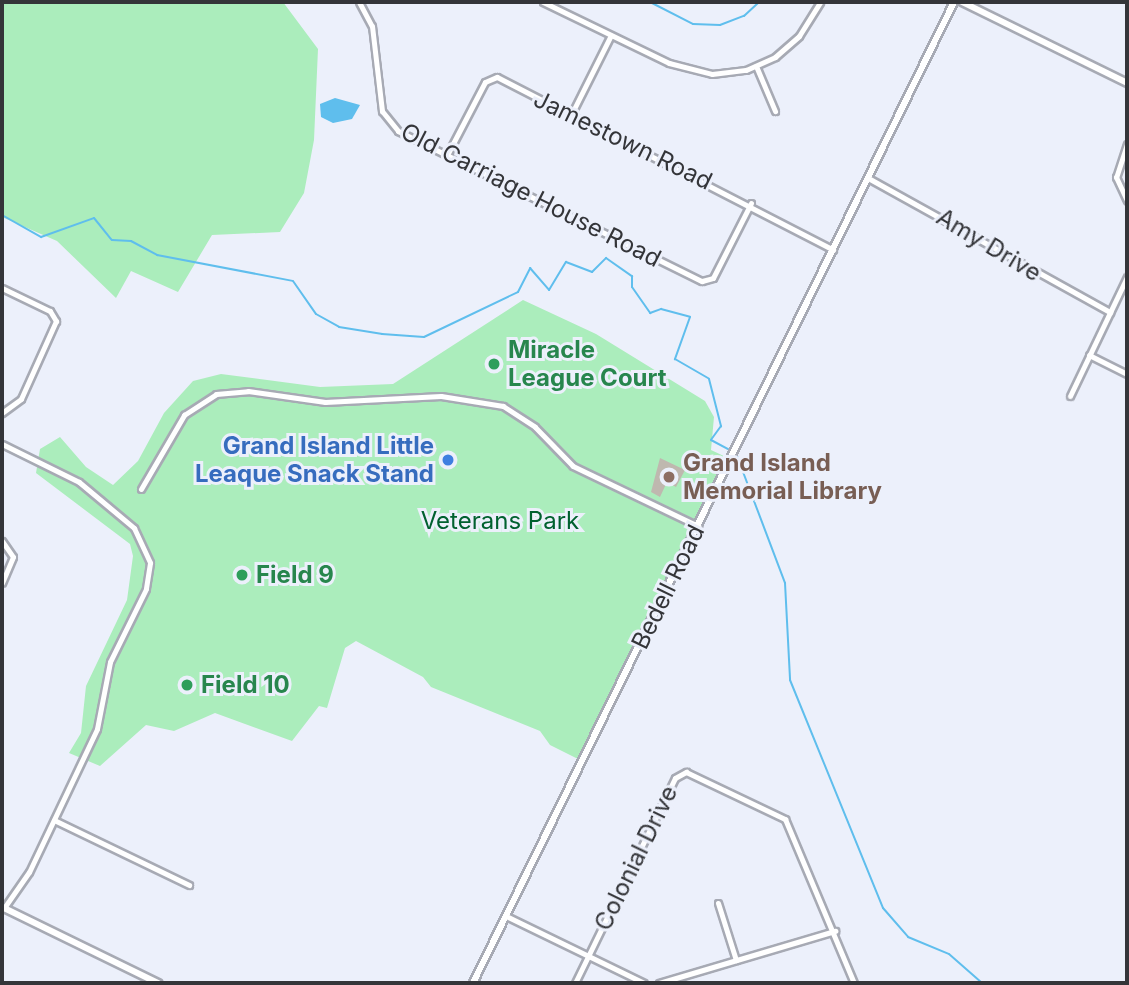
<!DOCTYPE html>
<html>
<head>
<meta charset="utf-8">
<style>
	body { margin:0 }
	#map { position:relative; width:1129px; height:985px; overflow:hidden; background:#ecf0fb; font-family:Inter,sans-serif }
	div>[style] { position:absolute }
	.green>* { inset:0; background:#abedbc }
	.water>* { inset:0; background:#5fbeed }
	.stream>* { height:2px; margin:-1px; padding:0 1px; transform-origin:1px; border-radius:1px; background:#5fbeed }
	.building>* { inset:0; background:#bfb8af }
	.roads { filter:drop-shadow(2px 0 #a7aab4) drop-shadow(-2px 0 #a7aab4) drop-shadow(0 2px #a7aab4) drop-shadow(0 -2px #a7aab4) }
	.minor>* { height:5px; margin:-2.5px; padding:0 2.5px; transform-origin:2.5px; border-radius:2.5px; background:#fff }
	.tertiary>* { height:6px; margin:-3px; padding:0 3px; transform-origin:3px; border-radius:3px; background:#fff }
	.dots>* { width:19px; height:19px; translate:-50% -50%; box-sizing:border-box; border:4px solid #ecf0fb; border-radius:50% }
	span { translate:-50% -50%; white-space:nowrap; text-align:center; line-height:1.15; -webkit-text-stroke:6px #ecf0fb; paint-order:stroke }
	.street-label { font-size:24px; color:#343539 }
	.leisure-label { font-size:24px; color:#27864d; font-weight:700 }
	.left { translate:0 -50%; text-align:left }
	.shop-label { font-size:24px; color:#366cbe; font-weight:700 }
	.right { translate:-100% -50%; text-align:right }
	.education-label { font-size:24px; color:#785e54; font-weight:700 }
	.park-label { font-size:24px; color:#00612f }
	.frame { position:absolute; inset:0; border:4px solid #343539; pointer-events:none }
</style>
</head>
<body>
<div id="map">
	<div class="green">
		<div style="clip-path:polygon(2px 2px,283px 2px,318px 49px,314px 140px,304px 193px,280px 232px,212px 235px,178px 292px,131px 271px,116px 298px,57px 241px,2px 217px)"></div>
		<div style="clip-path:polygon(523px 300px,596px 334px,705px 401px,714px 417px,711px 450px,726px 457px,578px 759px,550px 745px,540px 731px,431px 687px,423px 677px,356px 641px,345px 648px,327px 708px,319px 706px,292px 741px,215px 713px,174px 731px,146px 725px,100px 766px,69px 753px,81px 733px,86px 686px,127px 600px,133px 556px,130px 544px,36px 473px,40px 449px,60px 437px,86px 467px,113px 485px,138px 461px,164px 413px,193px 381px,221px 374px,320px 387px,393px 384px)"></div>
	</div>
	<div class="water">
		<div style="clip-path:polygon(335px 98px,360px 105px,352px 119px,333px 123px,321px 117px,320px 104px)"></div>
	</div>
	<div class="stream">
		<div style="left:650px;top:2px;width:48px;rotate:27.1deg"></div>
		<div style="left:693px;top:24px;width:27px;rotate:2deg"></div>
		<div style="left:720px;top:25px;width:26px;rotate:-21deg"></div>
		<div style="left:744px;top:16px;width:21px;rotate:-43deg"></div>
		<div style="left:2px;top:215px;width:45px;rotate:29.4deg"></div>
		<div style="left:41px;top:237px;width:56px;rotate:-19.7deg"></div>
		<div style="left:94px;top:218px;width:28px;rotate:51deg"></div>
		<div style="left:112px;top:240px;width:19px;rotate:3deg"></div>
		<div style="left:131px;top:241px;width:30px;rotate:28deg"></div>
		<div style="left:157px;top:255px;width:138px;rotate:10.8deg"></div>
		<div style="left:293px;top:281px;width:40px;rotate:55.1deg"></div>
		<div style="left:316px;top:314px;width:26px;rotate:29deg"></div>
		<div style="left:339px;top:327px;width:44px;rotate:9.2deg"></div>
		<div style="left:382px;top:334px;width:42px;rotate:4.1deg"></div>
		<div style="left:424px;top:337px;width:104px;rotate:-25.6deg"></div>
		<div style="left:518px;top:292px;width:27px;rotate:-63deg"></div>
		<div style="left:530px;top:268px;width:29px;rotate:49deg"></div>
		<div style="left:549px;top:290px;width:33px;rotate:-59deg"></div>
		<div style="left:566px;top:262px;width:28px;rotate:21deg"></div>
		<div style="left:592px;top:272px;width:20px;rotate:-45deg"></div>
		<div style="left:606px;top:258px;width:32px;rotate:35deg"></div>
		<div style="left:632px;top:276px;width:11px;rotate:90deg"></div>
		<div style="left:632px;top:287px;width:32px;rotate:55deg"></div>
		<div style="left:650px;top:313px;width:12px;rotate:-20deg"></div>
		<div style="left:661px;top:309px;width:30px;rotate:15deg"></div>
		<div style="left:690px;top:317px;width:45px;rotate:109.7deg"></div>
		<div style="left:675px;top:359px;width:39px;rotate:30deg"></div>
		<div style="left:709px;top:379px;width:49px;rotate:75.7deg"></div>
		<div style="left:721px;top:426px;width:17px;rotate:126deg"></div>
		<div style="left:711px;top:440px;width:21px;rotate:28deg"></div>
		<div style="left:737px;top:456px;width:136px;rotate:69.3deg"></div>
		<div style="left:785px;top:583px;width:97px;rotate:87deg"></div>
		<div style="left:790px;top:680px;width:246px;rotate:67.8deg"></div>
		<div style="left:883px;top:908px;width:38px;rotate:49deg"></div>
		<div style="left:908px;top:937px;width:44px;rotate:22.5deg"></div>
		<div style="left:949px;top:954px;width:44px;rotate:41.3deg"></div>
	</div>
	<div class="building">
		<div style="clip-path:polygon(660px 458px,685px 470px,676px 487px,667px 482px,660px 497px,651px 492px)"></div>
	</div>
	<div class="roads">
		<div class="minor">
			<div style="left:359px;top:2px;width:27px;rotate:62deg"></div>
			<div style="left:372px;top:26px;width:86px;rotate:83.3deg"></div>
			<div style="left:382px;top:111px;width:26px;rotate:51deg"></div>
			<div style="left:398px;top:131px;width:339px;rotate:26.3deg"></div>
			<div style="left:702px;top:281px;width:11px;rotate:-15deg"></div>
			<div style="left:713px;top:278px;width:84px;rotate:-63.1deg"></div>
			<div style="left:543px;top:2px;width:140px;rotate:25.8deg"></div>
			<div style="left:669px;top:63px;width:44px;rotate:14.3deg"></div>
			<div style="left:712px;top:74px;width:34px;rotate:-7deg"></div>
			<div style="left:746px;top:70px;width:32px;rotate:-24deg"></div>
			<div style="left:775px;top:57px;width:32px;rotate:-41deg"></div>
			<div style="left:799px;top:36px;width:40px;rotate:-58deg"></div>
			<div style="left:756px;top:66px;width:49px;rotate:67.1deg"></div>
			<div style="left:571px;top:115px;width:89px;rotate:-63.4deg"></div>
			<div style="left:1127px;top:144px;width:35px;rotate:108deg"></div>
			<div style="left:1116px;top:177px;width:26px;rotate:65deg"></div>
			<div style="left:447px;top:155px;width:82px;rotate:-62.5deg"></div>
			<div style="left:485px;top:82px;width:13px;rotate:-23deg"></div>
			<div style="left:497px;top:77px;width:378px;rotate:27.2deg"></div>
			<div style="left:868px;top:178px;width:277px;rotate:29deg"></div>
			<div style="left:2px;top:288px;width:53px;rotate:25.6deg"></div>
			<div style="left:50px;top:311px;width:12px;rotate:59deg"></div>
			<div style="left:56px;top:321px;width:85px;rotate:114.2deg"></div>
			<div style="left:21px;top:399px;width:24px;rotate:144deg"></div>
			<div style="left:1089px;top:355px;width:42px;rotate:26.6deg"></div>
			<div style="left:1070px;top:396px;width:132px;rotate:-64.4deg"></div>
			<div style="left:2px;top:444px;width:86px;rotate:26.3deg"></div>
			<div style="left:79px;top:482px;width:72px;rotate:39.9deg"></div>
			<div style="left:134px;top:528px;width:38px;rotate:65deg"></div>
			<div style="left:150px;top:563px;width:26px;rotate:99deg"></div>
			<div style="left:146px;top:589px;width:81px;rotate:116.3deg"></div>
			<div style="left:110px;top:662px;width:68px;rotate:101deg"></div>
			<div style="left:97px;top:729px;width:158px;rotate:115.4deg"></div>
			<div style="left:29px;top:872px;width:44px;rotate:124.8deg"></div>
			<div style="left:141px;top:489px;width:86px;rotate:-59.8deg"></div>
			<div style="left:184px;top:415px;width:38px;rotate:-33deg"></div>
			<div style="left:216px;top:394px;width:32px;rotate:-5deg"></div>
			<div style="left:248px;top:391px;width:78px;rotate:8.1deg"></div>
			<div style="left:325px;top:402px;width:116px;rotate:-3deg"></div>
			<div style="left:441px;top:396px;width:63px;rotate:9.2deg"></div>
			<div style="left:503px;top:406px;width:38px;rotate:33deg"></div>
			<div style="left:535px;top:427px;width:54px;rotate:45.7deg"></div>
			<div style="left:573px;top:466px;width:139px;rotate:25.6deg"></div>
			<div style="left:2px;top:541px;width:19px;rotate:55deg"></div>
			<div style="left:13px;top:557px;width:28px;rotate:113deg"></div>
			<div style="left:54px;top:820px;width:150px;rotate:25.7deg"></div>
			<div style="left:718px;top:903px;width:60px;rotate:72.5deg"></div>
			<div style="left:506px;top:916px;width:153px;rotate:25.9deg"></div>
			<div style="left:575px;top:983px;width:228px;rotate:-64deg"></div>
			<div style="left:675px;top:778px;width:13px;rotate:-29deg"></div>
			<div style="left:686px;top:772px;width:110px;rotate:25.4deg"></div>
			<div style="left:785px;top:819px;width:178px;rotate:67.2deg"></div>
			<div style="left:659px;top:983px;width:184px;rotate:-16.5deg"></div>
		</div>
		<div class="tertiary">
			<div style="left:962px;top:2px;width:184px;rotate:26.1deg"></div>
			<div style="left:2px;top:907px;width:174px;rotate:26deg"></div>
			<div style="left:473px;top:983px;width:1093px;rotate:-63.88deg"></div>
		</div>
	</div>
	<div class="dots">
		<div style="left:494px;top:364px;background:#2e9e5b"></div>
		<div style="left:448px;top:460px;background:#3f7fe0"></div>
		<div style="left:669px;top:477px;background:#8d6e63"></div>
		<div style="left:242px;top:575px;background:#2e9e5b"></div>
		<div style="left:187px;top:685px;background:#2e9e5b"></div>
	</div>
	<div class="street-label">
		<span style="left:623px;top:140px;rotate:26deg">Jamestown Road</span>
		<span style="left:531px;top:195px;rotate:27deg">Old Carriage House Road</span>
		<span style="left:989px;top:245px;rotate:31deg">Amy Drive</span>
		<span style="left:668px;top:587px;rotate:-64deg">Bedell Road</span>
		<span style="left:636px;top:858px;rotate:-64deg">Colonial Drive</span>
	</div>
	<div class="leisure-label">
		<span class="left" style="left:508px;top:364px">Miracle<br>League Court</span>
		<span class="left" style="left:256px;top:575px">Field 9</span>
		<span class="left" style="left:201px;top:685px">Field 10</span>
	</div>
	<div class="shop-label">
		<span class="right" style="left:434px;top:460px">Grand Island Little<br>Leaque Snack Stand</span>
	</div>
	<div class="education-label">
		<span class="left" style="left:683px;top:477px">Grand Island<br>Memorial Library</span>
	</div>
	<div class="park-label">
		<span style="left:500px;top:521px">Veterans Park</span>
	</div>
	<div class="frame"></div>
</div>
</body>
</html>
